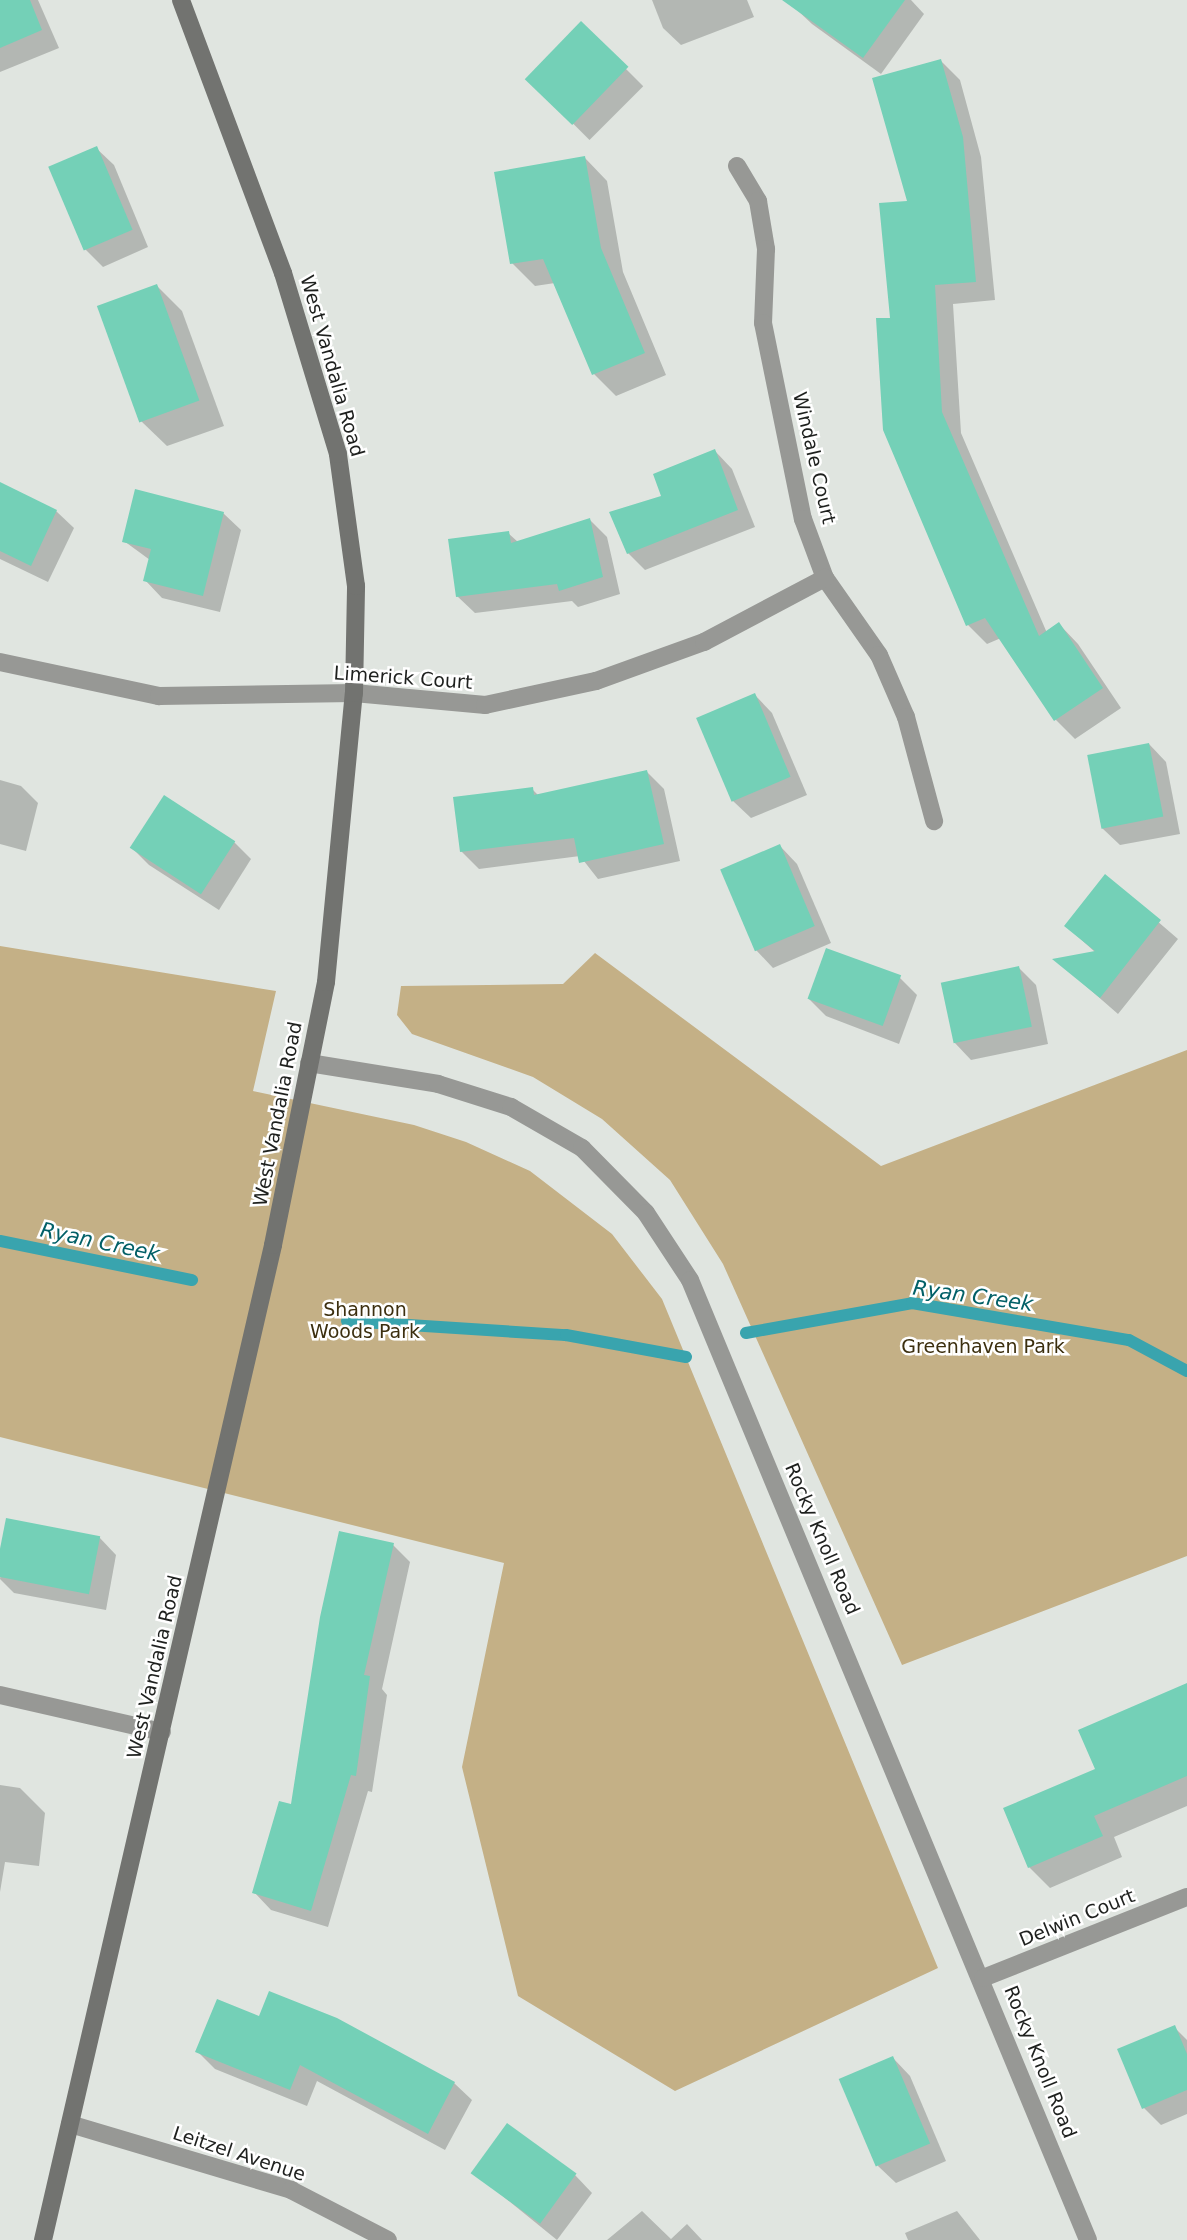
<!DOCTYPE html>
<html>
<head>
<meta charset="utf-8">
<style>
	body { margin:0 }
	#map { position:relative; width:1187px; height:2240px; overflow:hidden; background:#e0e5e0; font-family:"DejaVu Sans",sans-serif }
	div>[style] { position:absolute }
	.green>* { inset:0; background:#c4b086 }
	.shadow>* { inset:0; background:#0003; transform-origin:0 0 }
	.stream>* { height:12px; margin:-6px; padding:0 6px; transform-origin:6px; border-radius:6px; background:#39a4ae }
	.building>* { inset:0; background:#74d0b7; transform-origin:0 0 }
	.minor>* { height:18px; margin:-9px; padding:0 9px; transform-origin:9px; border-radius:9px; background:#979895 }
	.secondary>* { height:18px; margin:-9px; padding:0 9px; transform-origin:9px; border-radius:9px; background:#727370 }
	span { translate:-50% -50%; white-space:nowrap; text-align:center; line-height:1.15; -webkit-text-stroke:5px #fff; paint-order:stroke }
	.street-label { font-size:19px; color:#1e201e }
	.park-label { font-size:19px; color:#3c2f0f }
	.water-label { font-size:21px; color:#026067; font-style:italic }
</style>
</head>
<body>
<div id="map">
	<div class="green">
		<div style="clip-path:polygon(0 946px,276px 991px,253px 1091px,414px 1125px,466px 1142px,530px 1171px,612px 1234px,662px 1299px,938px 1968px,675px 2091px,518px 1996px,462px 1767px,504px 1563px,0 1437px)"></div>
		<div style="clip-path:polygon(595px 953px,881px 1166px,1187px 1050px,1187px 1556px,902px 1665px,723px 1264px,670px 1180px,602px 1119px,533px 1077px,412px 1034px,397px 1015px,401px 986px,563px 984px)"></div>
	</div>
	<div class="shadow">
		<div style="clip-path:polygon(0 0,38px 0,59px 48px,0 72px)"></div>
		<div style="clip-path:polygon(652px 0,747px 0,754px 17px,681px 45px,663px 28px)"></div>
		<div style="clip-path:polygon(799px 0,911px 0,924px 14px,881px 74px,812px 24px,794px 7px)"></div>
		<div style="left:581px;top:24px;width:88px;height:76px;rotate:45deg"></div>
		<div style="clip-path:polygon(941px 61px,960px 80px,981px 157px,995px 300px,953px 304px,961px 433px,1047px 633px,1059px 624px,1078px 644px,1121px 708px,1075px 739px,1056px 720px,1001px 638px,987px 644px,968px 625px,892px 319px,909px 202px)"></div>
		<div style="clip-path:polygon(96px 148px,114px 165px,148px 247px,103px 267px,85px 249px)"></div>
		<div style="clip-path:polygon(585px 158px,607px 181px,623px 272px,666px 375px,616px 396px,594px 374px,555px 283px,535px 286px,512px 263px)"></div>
		<div style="clip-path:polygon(157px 286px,182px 311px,224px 426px,167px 446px,141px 421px)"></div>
		<div style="clip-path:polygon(715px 451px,732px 469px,755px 527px,645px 570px,628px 553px,664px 497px)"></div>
		<div style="clip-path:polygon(0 484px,56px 511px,74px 528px,48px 582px,0 559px)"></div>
		<div style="clip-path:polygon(223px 513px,241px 530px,220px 612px,162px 598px,145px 580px,150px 560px,124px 541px)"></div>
		<div style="clip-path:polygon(590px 520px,607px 537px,620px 594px,578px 607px,572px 601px,475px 613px,457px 596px,508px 533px,518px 542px)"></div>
		<div style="clip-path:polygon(755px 695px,772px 713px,807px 795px,751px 818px,733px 801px)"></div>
		<div style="clip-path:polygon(1149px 744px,1166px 762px,1180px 834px,1120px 845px,1102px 828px)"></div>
		<div style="clip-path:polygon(647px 772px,664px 789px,680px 861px,598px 879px,580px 856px,479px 869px,461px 851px,532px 789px,539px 796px)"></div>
		<div style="clip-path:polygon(0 780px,21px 786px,38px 803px,26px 851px,0 844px)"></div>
		<div style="clip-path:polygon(234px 842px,251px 859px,219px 910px,149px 865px,132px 848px)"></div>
		<div style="clip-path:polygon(780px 846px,797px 864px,831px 943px,773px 968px,756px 950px,722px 871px)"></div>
		<div style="clip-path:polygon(1106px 877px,1178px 939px,1118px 1014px,1056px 960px,1095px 952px,1066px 926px)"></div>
		<div style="clip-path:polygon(1019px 968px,1036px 985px,1048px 1044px,971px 1060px,954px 1042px)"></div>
		<div style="clip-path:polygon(900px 978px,917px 995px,899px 1044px,826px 1016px,809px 999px)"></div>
		<div style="clip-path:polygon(7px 1520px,99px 1537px,116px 1555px,106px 1610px,14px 1593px,0 1579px)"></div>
		<div style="clip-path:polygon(393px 1545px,410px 1562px,382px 1689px,387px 1695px,372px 1792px,368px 1791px,328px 1927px,271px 1910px,254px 1892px,292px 1806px)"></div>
		<div style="clip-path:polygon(1187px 1685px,1187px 1806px,1114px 1837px,1122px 1857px,1050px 1888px,1029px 1867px,1097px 1770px)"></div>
		<div style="clip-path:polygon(0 1785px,20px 1788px,45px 1813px,39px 1866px,5px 1862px,0 1892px)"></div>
		<div style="clip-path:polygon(260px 2018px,454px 2083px,472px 2100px,445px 2150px,317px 2081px,307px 2106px,215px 2069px,197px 2051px)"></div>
		<div style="clip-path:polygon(1174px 2027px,1187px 2040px,1187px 2114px,1161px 2125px,1144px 2108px)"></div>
		<div style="clip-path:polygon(893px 2058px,910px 2076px,946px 2161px,896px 2183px,878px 2166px)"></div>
		<div style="clip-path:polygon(473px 2172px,575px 2175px,592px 2193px,557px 2240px)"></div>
		<div style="clip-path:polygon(642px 2211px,671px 2239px,687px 2224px,702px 2240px,607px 2240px)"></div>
		<div style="clip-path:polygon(957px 2211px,980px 2240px,908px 2240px,905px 2233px)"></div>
	</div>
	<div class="stream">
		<div style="left:0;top:1241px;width:196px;rotate:11.5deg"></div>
		<div style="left:347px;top:1321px;width:219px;rotate:3.7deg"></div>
		<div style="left:566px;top:1335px;width:122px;rotate:10.4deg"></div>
		<div style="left:746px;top:1333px;width:169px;rotate:-10.2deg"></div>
		<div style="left:912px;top:1303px;width:220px;rotate:9.7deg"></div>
		<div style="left:1129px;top:1340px;width:66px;rotate:28.1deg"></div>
	</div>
	<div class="building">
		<div style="clip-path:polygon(0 0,30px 0,42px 30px,0 48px)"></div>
		<div style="clip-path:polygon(782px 0,905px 0,863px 58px)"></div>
		<div style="left:581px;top:21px;width:66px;height:81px;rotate:44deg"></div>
		<div style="clip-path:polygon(941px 59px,963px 137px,976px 282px,935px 285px,942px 412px,1039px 636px,1059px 622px,1103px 688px,1054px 721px,985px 618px,966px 626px,883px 430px,876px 318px,890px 318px,879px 203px,907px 201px,872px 78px)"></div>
		<div style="left:97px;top:146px;width:91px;height:53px;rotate:67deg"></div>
		<div style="clip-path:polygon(585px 156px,601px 248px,645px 353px,592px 375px,543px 259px,510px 264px,494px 172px)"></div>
		<div style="left:157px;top:284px;width:124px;height:64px;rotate:70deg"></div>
		<div style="clip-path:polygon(715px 449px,738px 510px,627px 554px,609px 512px,661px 496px,653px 474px)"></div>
		<div style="clip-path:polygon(0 482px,57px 510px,31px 566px,0 551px)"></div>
		<div style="clip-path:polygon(135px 489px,224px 512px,203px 596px,143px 581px,151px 549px,122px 542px)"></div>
		<div style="clip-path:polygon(590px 518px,603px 577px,559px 591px,557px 584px,456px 597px,448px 539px,509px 531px,511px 543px)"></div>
		<div style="left:755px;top:693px;width:91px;height:64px;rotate:67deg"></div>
		<div style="left:1149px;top:743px;width:75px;height:63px;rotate:79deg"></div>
		<div style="clip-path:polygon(647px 770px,664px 844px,579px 863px,574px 838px,460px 852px,453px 797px,533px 787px,534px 795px)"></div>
		<div style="left:164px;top:795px;width:85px;height:63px;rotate:33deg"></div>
		<div style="left:780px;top:844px;width:89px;height:65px;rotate:67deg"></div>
		<div style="clip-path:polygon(1105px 874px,1161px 920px,1100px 998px,1052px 959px,1095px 951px,1064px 926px)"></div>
		<div style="left:826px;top:948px;width:80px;height:54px;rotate:20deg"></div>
		<div style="left:1019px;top:966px;width:62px;height:80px;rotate:78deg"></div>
		<div style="left:6px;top:1518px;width:96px;height:59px;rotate:11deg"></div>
		<div style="clip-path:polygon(339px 1531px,394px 1543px,364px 1675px,370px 1676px,356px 1776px,351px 1775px,311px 1911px,252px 1893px,279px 1801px,291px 1804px,320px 1617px)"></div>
		<div style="clip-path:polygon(1187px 1683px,1187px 1776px,1094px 1816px,1103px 1836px,1028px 1868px,1003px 1808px,1095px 1769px,1078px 1730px)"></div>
		<div style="clip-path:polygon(269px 1991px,337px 2018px,455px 2082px,428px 2134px,300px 2065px,290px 2090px,195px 2052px,217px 1999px,259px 2016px)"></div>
		<div style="clip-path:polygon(1175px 2025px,1187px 2054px,1187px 2090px,1142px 2109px,1117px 2049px)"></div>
		<div style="left:893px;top:2056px;width:95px;height:59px;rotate:67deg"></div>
		<div style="left:507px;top:2123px;width:86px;height:62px;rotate:36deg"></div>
	</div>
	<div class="minor">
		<div style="left:737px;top:166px;width:41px;rotate:59deg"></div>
		<div style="left:758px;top:201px;width:49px;rotate:80.5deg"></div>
		<div style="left:766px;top:249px;width:74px;rotate:92.3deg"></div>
		<div style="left:763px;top:323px;width:200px;rotate:78.5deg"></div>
		<div style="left:803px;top:519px;width:63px;rotate:69.6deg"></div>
		<div style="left:825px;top:578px;width:94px;rotate:55deg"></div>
		<div style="left:879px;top:655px;width:68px;rotate:66.5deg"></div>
		<div style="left:906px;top:717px;width:108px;rotate:74.9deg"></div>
		<div style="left:0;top:662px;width:163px;rotate:12.1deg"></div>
		<div style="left:159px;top:696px;width:195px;rotate:-0.9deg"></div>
		<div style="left:354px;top:693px;width:132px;rotate:5.2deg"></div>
		<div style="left:485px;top:705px;width:114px;rotate:-12.2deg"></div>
		<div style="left:596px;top:681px;width:115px;rotate:-19.9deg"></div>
		<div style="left:704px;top:642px;width:137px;rotate:-27.9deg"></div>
		<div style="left:309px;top:1063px;width:131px;rotate:9.2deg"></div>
		<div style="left:438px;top:1084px;width:77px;rotate:17.5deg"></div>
		<div style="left:511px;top:1107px;width:82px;rotate:30deg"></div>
		<div style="left:582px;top:1148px;width:91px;rotate:45.4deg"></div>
		<div style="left:646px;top:1213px;width:80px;rotate:56.7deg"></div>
		<div style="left:690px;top:1280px;width:1039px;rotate:67.48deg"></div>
		<div style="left:0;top:1695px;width:166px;rotate:12.9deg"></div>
		<div style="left:983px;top:1978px;width:219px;rotate:-21.7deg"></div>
		<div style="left:70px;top:2124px;width:231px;rotate:16.6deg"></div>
		<div style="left:291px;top:2190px;width:109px;rotate:27.3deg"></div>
	</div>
	<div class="secondary">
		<div style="left:43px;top:2240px;width:1021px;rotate:-76.98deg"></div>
		<div style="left:273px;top:1245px;width:268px;rotate:-78.6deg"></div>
		<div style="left:326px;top:982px;width:290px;rotate:-84.5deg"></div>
		<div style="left:354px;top:693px;width:107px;rotate:-88.9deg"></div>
		<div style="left:356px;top:586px;width:133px;rotate:-97.8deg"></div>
		<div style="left:338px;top:454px;width:189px;rotate:-106.9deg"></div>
		<div style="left:283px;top:273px;width:291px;rotate:-110.5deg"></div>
	</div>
	<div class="street-label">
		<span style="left:332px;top:366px;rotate:74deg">West Vandalia Road</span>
		<span style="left:814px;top:458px;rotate:77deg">Windale Court</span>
		<span style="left:403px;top:678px;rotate:4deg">Limerick Court</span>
		<span style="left:278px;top:1114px;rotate:-79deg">West Vandalia Road</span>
		<span style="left:822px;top:1539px;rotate:67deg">Rocky Knoll Road</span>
		<span style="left:155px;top:1667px;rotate:-77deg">West Vandalia Road</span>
		<span style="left:1077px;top:1918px;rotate:-22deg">Delwin Court</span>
		<span style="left:1040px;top:2062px;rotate:68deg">Rocky Knoll Road</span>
		<span style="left:239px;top:2154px;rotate:18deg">Leitzel Avenue</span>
	</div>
	<div class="park-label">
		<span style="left:365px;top:1321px">Shannon<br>Woods Park</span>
		<span style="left:983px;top:1347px">Greenhaven Park</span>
	</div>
	<div class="water-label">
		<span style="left:100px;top:1242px;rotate:12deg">Ryan Creek</span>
		<span style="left:973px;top:1296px;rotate:8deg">Ryan Creek</span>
	</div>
</div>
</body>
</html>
